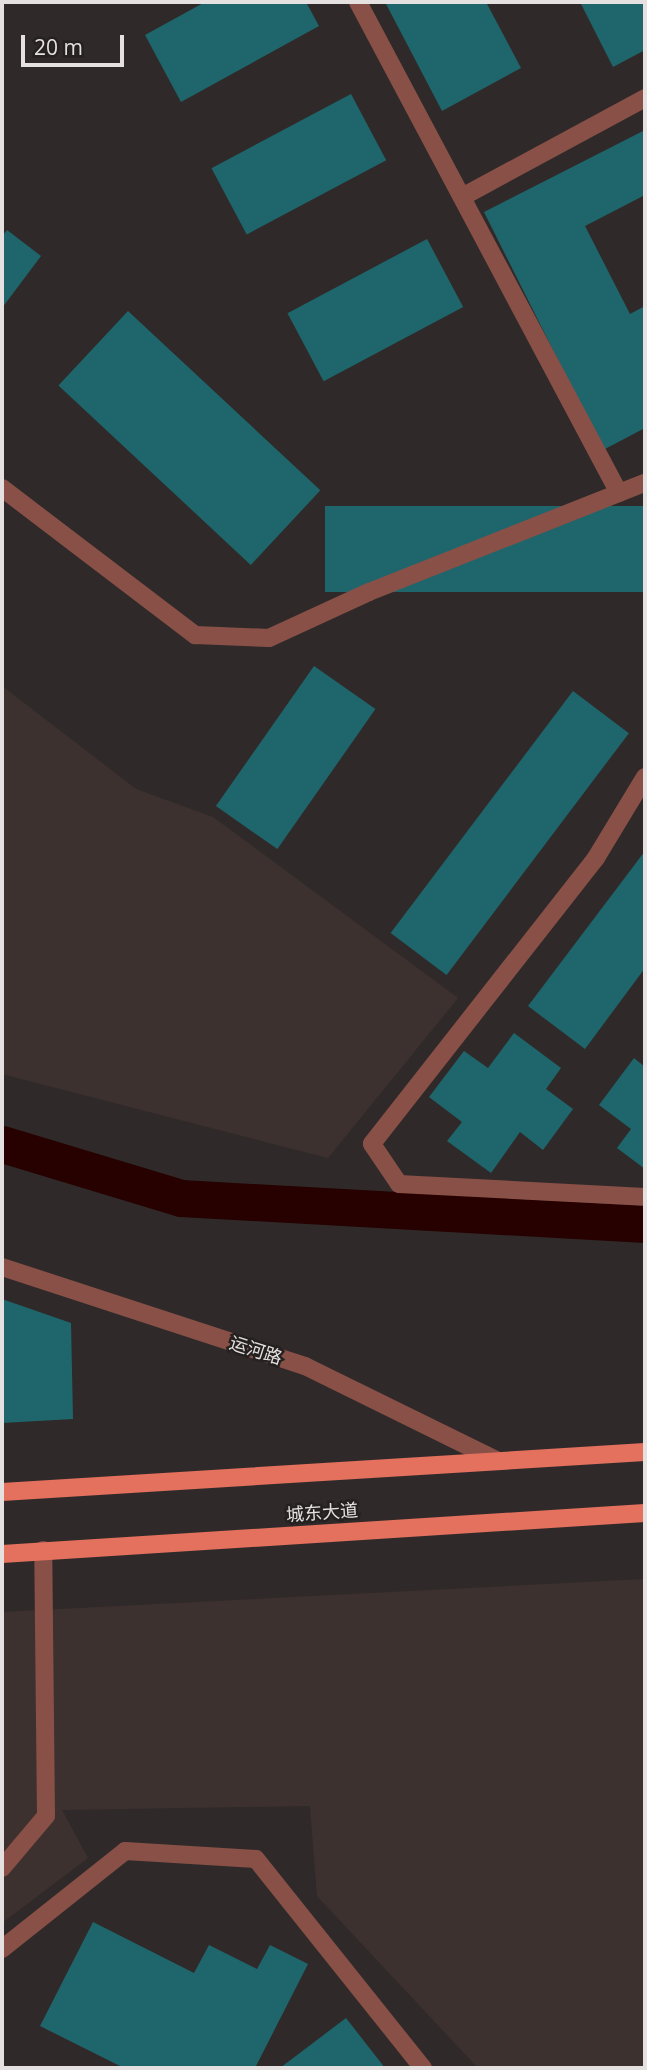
<!DOCTYPE html>
<html>
<head>
<meta charset="utf-8">
<style>
	body { margin:0 }
	#map { position:relative; width:647px; height:2070px; overflow:hidden; background:#2f2a29; font-family:"Open Sans","Noto Sans SC",sans-serif }
	div>[style] { position:absolute }
	.built>* { inset:0; background:#3d312f }
	.canal>* { height:37px; margin:-18.5px; padding:0 18.5px; transform-origin:18.5px; border-radius:18.5px; background:#270100 }
	.building>* { inset:0; background:#1e666c; transform-origin:0 0 }
	.minor>* { height:18px; margin:-9px; padding:0 9px; transform-origin:9px; border-radius:9px; background:#895047 }
	.major>* { height:18px; margin:-9px; padding:0 9px; transform-origin:9px; border-radius:9px; background:#e4705e }
	span { translate:-50% -50%; white-space:nowrap; text-align:center; line-height:1.15; -webkit-text-stroke:5px #252120; paint-order:stroke }
	.street-label { font-size:18px; color:#e5e1e1 }
	.frame { position:absolute; inset:0; border:4px solid #e5e1e1; pointer-events:none }
	.scale { position:absolute; left:21px; top:35px; width:103px; height:32px; box-sizing:border-box; border:4px solid #e5e1e1; border-top:0; padding-left:9px; font-size:21px; line-height:24px; white-space:nowrap; color:#e5e1e1; -webkit-text-stroke:5px #252120; paint-order:stroke }
</style>
</head>
<body>
<div id="map">
	<div class="built">
		<div style="clip-path:polygon(2px 686px,136px 789px,213px 817px,458px 998px,328px 1158px,2px 1074px)"></div>
		<div style="clip-path:polygon(645px 1579px,645px 2068px,478px 2068px,317px 1896px,310px 1806px,62px 1810px,88px 1858px,2px 1923px,2px 1612px)"></div>
	</div>
	<div class="canal">
		<div style="left:2px;top:1144px;width:187px;rotate:16.8deg"></div>
		<div style="left:181px;top:1198px;width:465px;rotate:3.2deg"></div>
	</div>
	<div class="building">
		<div style="clip-path:polygon(205px 2px,306px 2px,319px 26px,181px 102px,145px 35px)"></div>
		<div style="clip-path:polygon(385px 2px,486px 2px,521px 68px,442px 111px)"></div>
		<div style="clip-path:polygon(580px 2px,645px 2px,645px 50px,613px 67px)"></div>
		<div style="left:351px;top:94px;width:75px;height:158px;rotate:62deg"></div>
		<div style="clip-path:polygon(645px 130px,645px 195px,585px 226px,630px 314px,645px 306px,645px 428px,603px 450px,484px 212px)"></div>
		<div style="clip-path:polygon(7px 230px,41px 256px,2px 308px,2px 236px)"></div>
		<div style="left:427px;top:239px;width:77px;height:158px;rotate:62deg"></div>
		<div style="left:128px;top:311px;width:263px;height:102px;rotate:43deg"></div>
		<div style="left:645px;top:506px;width:86px;height:320px;rotate:90deg"></div>
		<div style="left:314px;top:666px;width:75px;height:171px;rotate:35deg"></div>
		<div style="left:573px;top:691px;width:70px;height:303px;rotate:37deg"></div>
		<div style="clip-path:polygon(645px 851px,645px 968px,585px 1049px,528px 1006px)"></div>
		<div style="clip-path:polygon(514px 1033px,561px 1068px,546px 1089px,573px 1109px,543px 1150px,520px 1132px,491px 1173px,447px 1141px,462px 1122px,429px 1097px,464px 1051px,488px 1068px)"></div>
		<div style="clip-path:polygon(634px 1058px,645px 1067px,645px 1169px,617px 1148px,631px 1129px,599px 1105px)"></div>
		<div style="clip-path:polygon(2px 1299px,71px 1323px,73px 1419px,2px 1423px)"></div>
		<div style="clip-path:polygon(93px 1922px,194px 1973px,209px 1945px,257px 1969px,270px 1945px,308px 1964px,255px 2068px,124px 2068px,40px 2026px)"></div>
		<div style="clip-path:polygon(346px 2018px,385px 2068px,280px 2068px)"></div>
	</div>
	<div class="minor">
		<div style="left:358px;top:2px;width:556px;rotate:62.01deg"></div>
		<div style="left:462px;top:197px;width:208px;rotate:-28.4deg"></div>
		<div style="left:2px;top:488px;width:243px;rotate:37.3deg"></div>
		<div style="left:195px;top:635px;width:74px;rotate:2.3deg"></div>
		<div style="left:269px;top:638px;width:110px;rotate:-24.7deg"></div>
		<div style="left:369px;top:592px;width:297px;rotate:-21.6deg"></div>
		<div style="left:645px;top:777px;width:95px;rotate:121.2deg"></div>
		<div style="left:596px;top:858px;width:363px;rotate:128.1deg"></div>
		<div style="left:372px;top:1144px;width:48px;rotate:56deg"></div>
		<div style="left:399px;top:1184px;width:246px;rotate:3deg"></div>
		<div style="left:2px;top:1267px;width:319px;rotate:18.1deg"></div>
		<div style="left:305px;top:1366px;width:215px;rotate:26.2deg"></div>
		<div style="left:2px;top:1868px;width:68px;rotate:-49.8deg"></div>
		<div style="left:46px;top:1816px;width:266px;rotate:-90.6deg"></div>
		<div style="left:2px;top:1949px;width:157px;rotate:-38.5deg"></div>
		<div style="left:125px;top:1851px;width:131px;rotate:3.5deg"></div>
		<div style="left:256px;top:1859px;width:268px;rotate:51.4deg"></div>
	</div>
	<div class="major">
		<div style="left:2px;top:1492px;width:644px;rotate:-3.56deg"></div>
		<div style="left:2px;top:1554px;width:644px;rotate:-3.65deg"></div>
	</div>
	<div class="street-label">
		<span style="left:256px;top:1350px;rotate:18deg">运河路</span>
		<span style="left:322px;top:1512px;rotate:-4deg">城东大道</span>
	</div>
	<div class="frame"></div>
	<div class="scale">20 m</div>
</div>
</body>
</html>
